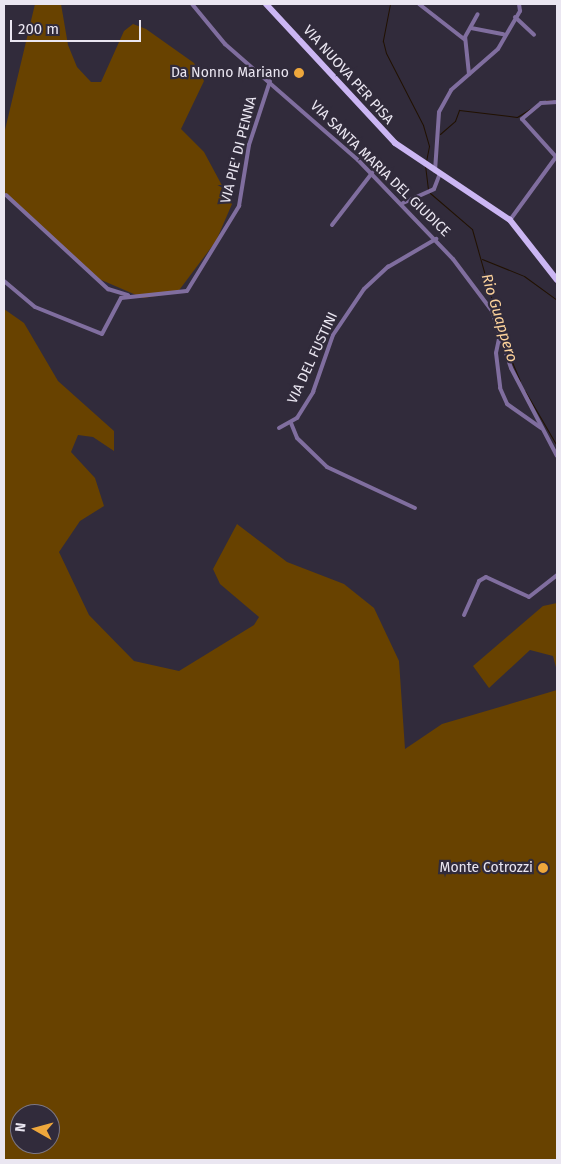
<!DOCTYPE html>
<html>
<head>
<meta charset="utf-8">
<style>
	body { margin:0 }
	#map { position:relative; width:561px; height:1164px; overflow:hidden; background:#312b3b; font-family:"Fira Sans",sans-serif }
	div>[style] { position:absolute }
	.green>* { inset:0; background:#684200 }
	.stream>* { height:1px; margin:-0.5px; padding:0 0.5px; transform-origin:0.5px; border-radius:0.5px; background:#211100 }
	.street>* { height:4px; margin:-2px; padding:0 2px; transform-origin:2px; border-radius:2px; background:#806e9f }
	.primary>* { height:6px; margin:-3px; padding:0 3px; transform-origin:3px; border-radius:3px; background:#cbb6f3 }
	.dots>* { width:14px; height:14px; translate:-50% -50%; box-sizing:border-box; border:2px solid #312b3b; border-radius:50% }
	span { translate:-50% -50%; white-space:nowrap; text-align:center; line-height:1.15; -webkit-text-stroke:4.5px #312b3b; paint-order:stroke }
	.poi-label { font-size:14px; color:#eae6f1 }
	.right { translate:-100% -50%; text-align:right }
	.street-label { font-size:14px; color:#eae6f1 }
	.water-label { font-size:15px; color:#fcd29b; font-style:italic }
	.frame { position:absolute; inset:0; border:5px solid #eae6f1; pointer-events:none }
	.north { position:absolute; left:10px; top:1104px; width:50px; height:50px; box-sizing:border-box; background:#312b3b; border:1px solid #7b7684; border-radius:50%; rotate:277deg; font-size:14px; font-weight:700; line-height:20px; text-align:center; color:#eae6f1 }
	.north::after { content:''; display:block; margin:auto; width:18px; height:22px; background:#eea73c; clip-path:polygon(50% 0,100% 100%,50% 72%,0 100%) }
	.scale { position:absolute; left:10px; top:20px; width:131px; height:22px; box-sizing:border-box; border:2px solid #eae6f1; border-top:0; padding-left:6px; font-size:15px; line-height:18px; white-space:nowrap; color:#eae6f1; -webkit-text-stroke:4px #312b3b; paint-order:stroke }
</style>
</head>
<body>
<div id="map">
	<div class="green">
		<div style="clip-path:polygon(35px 4px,61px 4px,68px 45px,77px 67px,91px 82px,101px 82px,124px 31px,133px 24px,146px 29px,194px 63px,204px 81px,181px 129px,204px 152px,232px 204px,216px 241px,177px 293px,143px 298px,99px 279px,4px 194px,4px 134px)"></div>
		<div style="clip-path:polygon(evenodd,4px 309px,24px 323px,58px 381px,114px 431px,114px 451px,93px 437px,78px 435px,71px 452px,95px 478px,104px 506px,80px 521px,59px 552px,89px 615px,134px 661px,179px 671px,254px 625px,259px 617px,220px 584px,213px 569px,237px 524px,287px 562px,344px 584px,374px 608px,399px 661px,405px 749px,442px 724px,557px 690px,557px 1160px,4px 1160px,4px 309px,20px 1114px,50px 1114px,50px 1144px,20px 1144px,20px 1114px)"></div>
		<div style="clip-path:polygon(557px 603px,557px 671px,553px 656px,530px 650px,489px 688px,473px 666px,543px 606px)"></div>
	</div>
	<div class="stream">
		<div style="left:390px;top:4px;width:38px;rotate:101deg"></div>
		<div style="left:383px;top:41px;width:12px;rotate:76deg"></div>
		<div style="left:386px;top:53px;width:81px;rotate:62.8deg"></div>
		<div style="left:423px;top:125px;width:22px;rotate:74deg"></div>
		<div style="left:429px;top:146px;width:15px;rotate:101deg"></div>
		<div style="left:546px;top:100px;width:6px"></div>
		<div style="left:440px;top:134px;width:20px;rotate:-41deg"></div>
		<div style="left:455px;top:121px;width:12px;rotate:-70deg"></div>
		<div style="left:459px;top:110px;width:58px;rotate:6.9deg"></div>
		<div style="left:517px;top:117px;width:22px;rotate:-32deg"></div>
		<div style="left:425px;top:165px;width:25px;rotate:83deg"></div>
		<div style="left:430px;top:193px;width:55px;rotate:40.6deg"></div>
		<div style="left:472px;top:229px;width:114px;rotate:74.3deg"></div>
		<div style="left:482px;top:259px;width:45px;rotate:22deg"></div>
		<div style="left:524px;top:276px;width:41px;rotate:36deg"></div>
		<div style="left:504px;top:343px;width:41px;rotate:67.2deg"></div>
		<div style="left:525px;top:391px;width:64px;rotate:59.8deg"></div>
	</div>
	<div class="street">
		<div style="left:192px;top:4px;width:52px;rotate:50.5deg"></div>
		<div style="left:225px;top:44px;width:176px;rotate:41.1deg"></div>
		<div style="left:358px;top:160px;width:137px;rotate:46.2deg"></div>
		<div style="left:453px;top:259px;width:65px;rotate:53.1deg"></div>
		<div style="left:492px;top:311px;width:60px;rotate:71.6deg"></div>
		<div style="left:511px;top:368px;width:99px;rotate:62.4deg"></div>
		<div style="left:419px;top:4px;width:57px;rotate:37.9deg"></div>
		<div style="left:515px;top:17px;width:26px;rotate:43deg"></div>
		<div style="left:471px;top:28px;width:33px;rotate:11deg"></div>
		<div style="left:469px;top:74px;width:37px;rotate:-96deg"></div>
		<div style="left:465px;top:37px;width:26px;rotate:-61deg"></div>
		<div style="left:557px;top:102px;width:16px;rotate:176deg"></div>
		<div style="left:541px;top:103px;width:25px;rotate:140deg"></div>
		<div style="left:522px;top:119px;width:52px;rotate:48.1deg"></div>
		<div style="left:435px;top:171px;width:59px;rotate:-86.1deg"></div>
		<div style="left:439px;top:112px;width:25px;rotate:-61deg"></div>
		<div style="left:451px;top:90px;width:62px;rotate:-41.1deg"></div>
		<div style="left:498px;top:49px;width:44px;rotate:-59.9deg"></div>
		<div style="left:520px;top:11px;width:7px;rotate:-98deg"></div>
		<div style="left:6px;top:195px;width:139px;rotate:42.7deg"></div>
		<div style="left:108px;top:289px;width:21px;rotate:17deg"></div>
		<div style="left:403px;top:203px;width:34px;rotate:-24deg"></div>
		<div style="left:434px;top:189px;width:17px;rotate:-69deg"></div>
		<div style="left:510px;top:220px;width:78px;rotate:-53.9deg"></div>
		<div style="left:332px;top:225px;width:66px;rotate:-52.4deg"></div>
		<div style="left:4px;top:281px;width:40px;rotate:40deg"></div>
		<div style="left:35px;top:307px;width:72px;rotate:21.9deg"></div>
		<div style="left:102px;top:334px;width:41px;rotate:-62.2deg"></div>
		<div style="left:121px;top:298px;width:66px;rotate:-6.1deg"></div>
		<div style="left:187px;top:291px;width:100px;rotate:-58.5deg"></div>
		<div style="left:239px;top:206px;width:62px;rotate:-80.7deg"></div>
		<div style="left:249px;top:145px;width:67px;rotate:-71.8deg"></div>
		<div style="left:500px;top:334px;width:19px;rotate:102deg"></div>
		<div style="left:496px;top:353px;width:35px;rotate:83deg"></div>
		<div style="left:500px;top:388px;width:17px;rotate:66deg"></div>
		<div style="left:507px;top:404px;width:42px;rotate:35.2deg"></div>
		<div style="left:291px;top:423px;width:16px;rotate:68deg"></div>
		<div style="left:297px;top:438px;width:42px;rotate:44deg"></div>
		<div style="left:327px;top:467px;width:97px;rotate:25deg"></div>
		<div style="left:279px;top:428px;width:21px;rotate:-29deg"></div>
		<div style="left:297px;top:418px;width:31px;rotate:-58deg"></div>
		<div style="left:313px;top:392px;width:60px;rotate:-70.7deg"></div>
		<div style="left:333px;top:335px;width:55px;rotate:-56deg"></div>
		<div style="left:364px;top:289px;width:33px;rotate:-43deg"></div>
		<div style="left:388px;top:267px;width:56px;rotate:-30.3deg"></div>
		<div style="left:464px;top:615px;width:37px;rotate:-66deg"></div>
		<div style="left:479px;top:581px;width:8px;rotate:-30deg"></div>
		<div style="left:486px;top:577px;width:47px;rotate:24.9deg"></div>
		<div style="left:529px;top:597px;width:36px;rotate:-38deg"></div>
	</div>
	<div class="primary">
		<div style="left:266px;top:4px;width:190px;rotate:47.1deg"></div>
		<div style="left:395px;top:143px;width:138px;rotate:33.8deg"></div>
		<div style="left:510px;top:220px;width:76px;rotate:51.9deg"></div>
	</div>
	<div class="dots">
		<div style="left:299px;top:73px;background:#eea73c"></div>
		<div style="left:543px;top:868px;background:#eea73c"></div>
	</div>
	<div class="poi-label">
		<span class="right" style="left:289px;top:73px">Da Nonno Mariano</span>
		<span class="right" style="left:533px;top:868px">Monte Cotrozzi</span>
	</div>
	<div class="street-label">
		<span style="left:348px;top:75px;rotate:48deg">VIA NUOVA PER PISA</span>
		<span style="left:239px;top:150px;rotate:-76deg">VIA PIE' DI PENNA</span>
		<span style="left:380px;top:169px;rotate:44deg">VIA SANTA MARIA DEL GIUDICE</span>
		<span style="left:313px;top:358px;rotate:-65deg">VIA DEL FUSTINI</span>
	</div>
	<div class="water-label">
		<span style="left:499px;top:318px;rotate:73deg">Rio Guappero</span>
	</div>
	<div class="frame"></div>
	<div class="north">N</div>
	<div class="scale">200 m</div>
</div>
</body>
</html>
